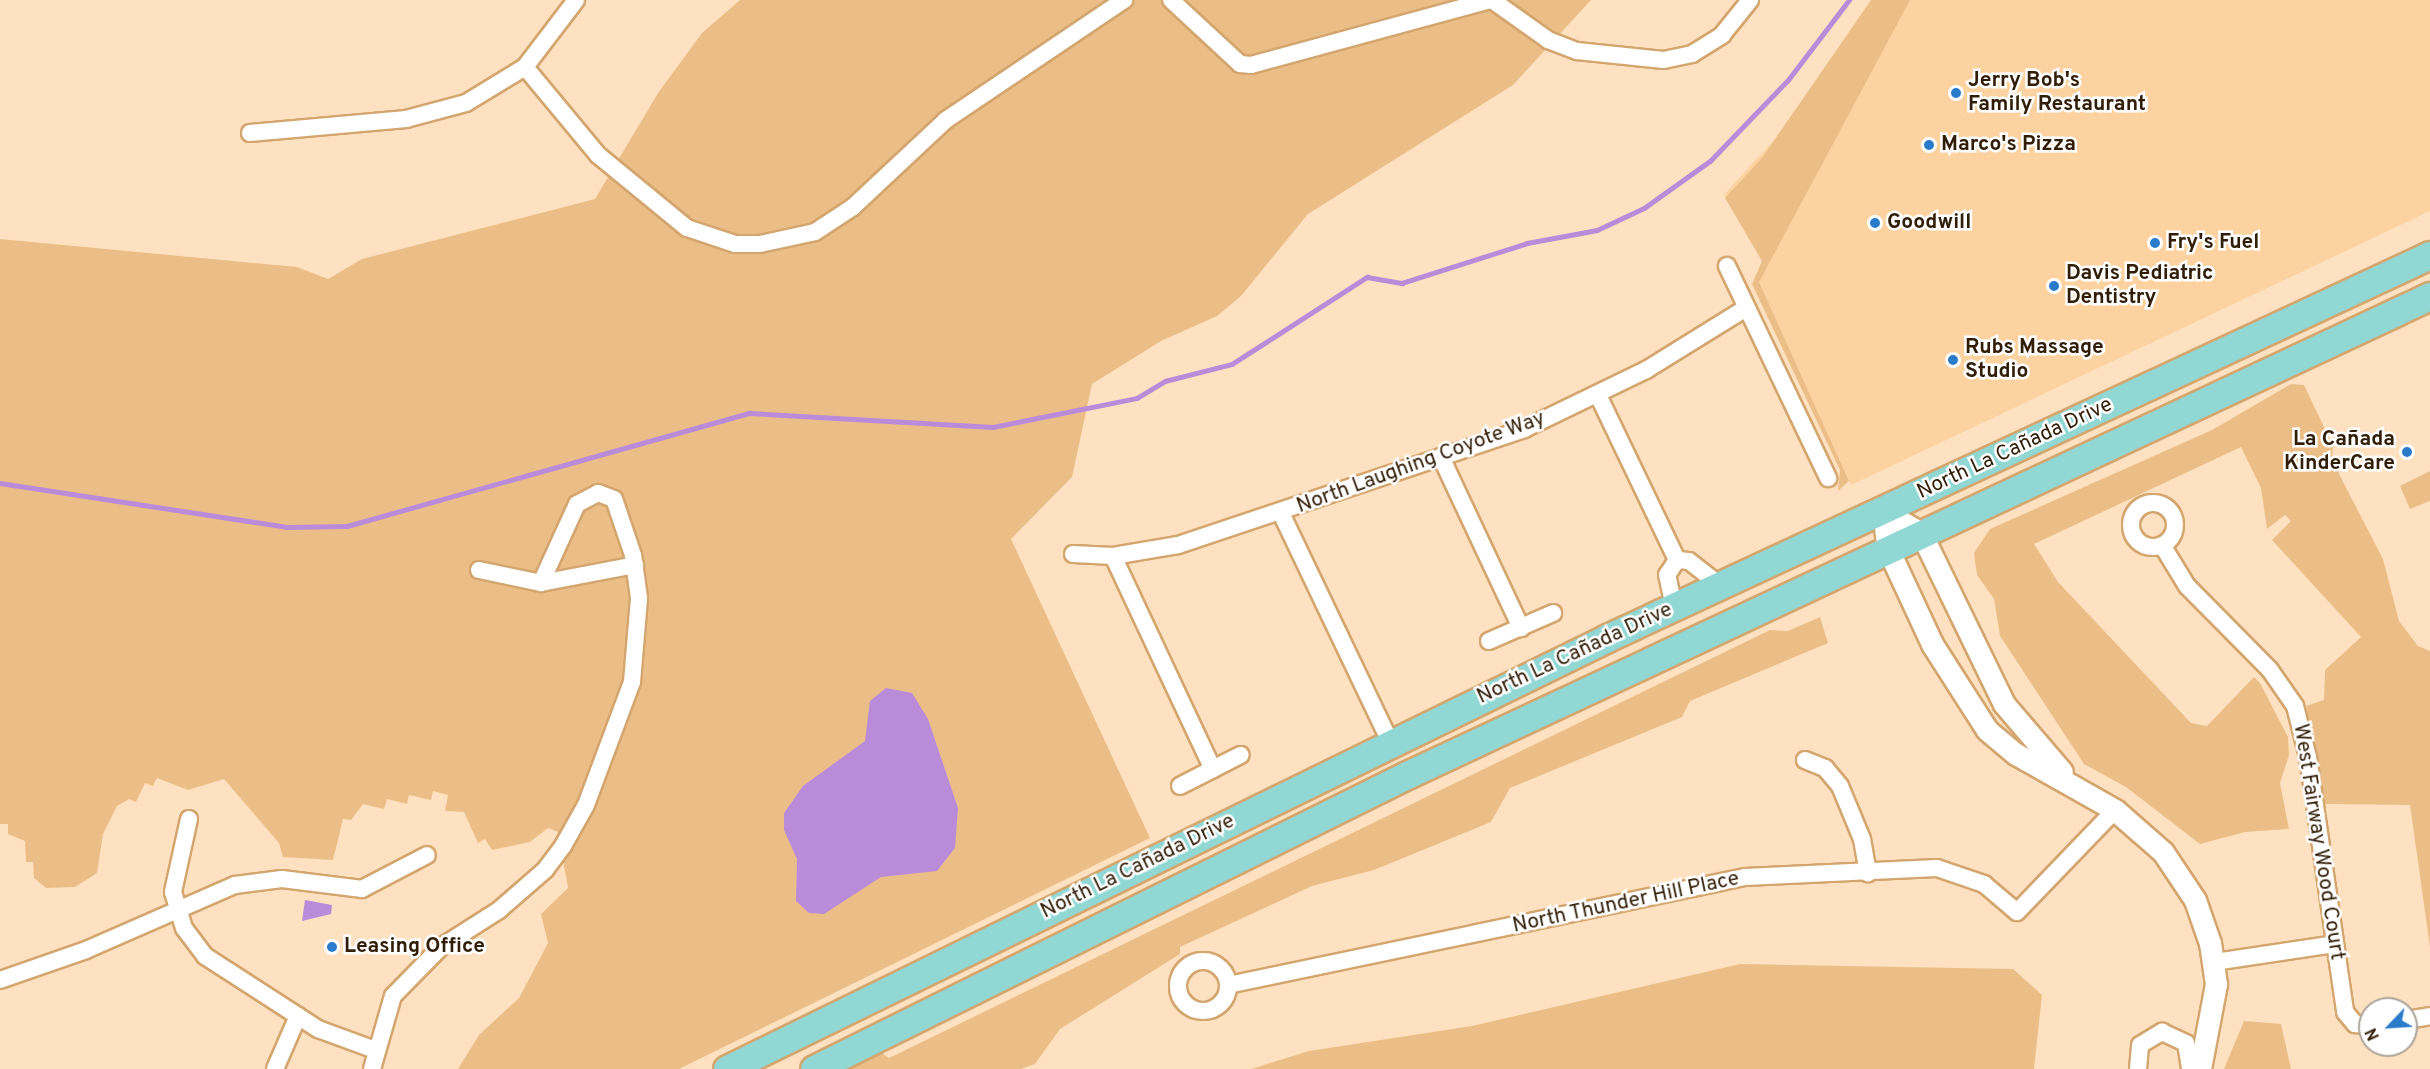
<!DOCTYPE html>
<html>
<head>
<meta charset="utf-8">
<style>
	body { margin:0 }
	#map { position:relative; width:2430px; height:1069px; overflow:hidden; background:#fee1c0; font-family:Overpass,sans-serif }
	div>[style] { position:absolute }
	.built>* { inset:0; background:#fcd2a0 }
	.green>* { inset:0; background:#ecbe87 }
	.water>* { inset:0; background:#ba8bd9 }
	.stream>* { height:4.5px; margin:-2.25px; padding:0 2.25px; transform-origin:2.25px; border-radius:2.25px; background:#ba8bd9 }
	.roads { filter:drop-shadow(2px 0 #d4a66f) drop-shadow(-2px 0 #d4a66f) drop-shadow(0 2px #d4a66f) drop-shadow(0 -2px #d4a66f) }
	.minor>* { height:16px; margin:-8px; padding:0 8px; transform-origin:8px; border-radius:8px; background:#fff }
	.minor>.ring { margin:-8px; padding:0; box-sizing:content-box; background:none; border:16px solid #fff; border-radius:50% }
	.tertiary>* { height:21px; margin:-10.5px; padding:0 10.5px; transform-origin:10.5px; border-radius:10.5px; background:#fff }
	.primary>* { height:27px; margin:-13.5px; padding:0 13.5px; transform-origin:13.5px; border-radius:13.5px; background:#91d7d4 }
	.dots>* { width:16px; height:16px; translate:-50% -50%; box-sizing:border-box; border:3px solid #fff; border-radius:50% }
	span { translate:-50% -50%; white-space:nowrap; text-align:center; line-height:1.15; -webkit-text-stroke:5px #fff; paint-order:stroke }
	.poi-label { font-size:21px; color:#301e07; font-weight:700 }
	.left { translate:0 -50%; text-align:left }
	.right { translate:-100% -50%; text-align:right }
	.street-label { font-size:21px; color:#301e07 }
	.north { position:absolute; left:2358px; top:997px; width:60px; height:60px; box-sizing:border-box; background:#fff; border:2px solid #aca59c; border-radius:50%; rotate:245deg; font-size:16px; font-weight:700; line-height:24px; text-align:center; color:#301e07 }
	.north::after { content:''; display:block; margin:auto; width:21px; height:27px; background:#2a7ccb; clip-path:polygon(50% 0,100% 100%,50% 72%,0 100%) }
</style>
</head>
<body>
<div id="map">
	<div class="built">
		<div style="clip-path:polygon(1875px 0,2430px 0,2430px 211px,1851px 485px,1756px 276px,1762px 261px,1724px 195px,1774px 140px)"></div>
	</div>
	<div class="green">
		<div style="clip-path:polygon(740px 0,1591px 0,1513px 85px,1308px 214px,1241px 296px,1217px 316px,1161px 341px,1092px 384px,1072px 477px,1011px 539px,1150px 838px,679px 1069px,458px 1069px,479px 1035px,519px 998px,548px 943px,541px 914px,568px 888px,558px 832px,548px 828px,530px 842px,492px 850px,485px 839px,478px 843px,464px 812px,445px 811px,448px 795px,433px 791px,431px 800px,409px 795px,407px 804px,387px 799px,384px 809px,363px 804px,351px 820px,343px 819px,333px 860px,283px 857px,279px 843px,224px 779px,188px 790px,157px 778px,153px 786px,145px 783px,136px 802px,129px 799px,117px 806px,103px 834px,97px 873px,75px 887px,46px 888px,34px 878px,33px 862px,26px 862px,25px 841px,8px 834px,8px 824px,0 824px,0 239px,297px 267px,328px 279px,362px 259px,595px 199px,658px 93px,702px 33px)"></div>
		<div style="clip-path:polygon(1871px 0,1910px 0,1759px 282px,1849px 481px,1838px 491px,1840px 470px,1752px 284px,1762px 261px,1725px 198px,1762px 158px)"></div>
		<div style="clip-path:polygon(2291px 384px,2304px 385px,2333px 446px,2332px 461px,2337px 459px,2339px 474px,2383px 559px,2399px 621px,2418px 646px,2430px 651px,2430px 947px,2410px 805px,2325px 804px,2306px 706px,2324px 700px,2325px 670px,2361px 637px,2272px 540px,2291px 521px,2285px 515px,2267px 529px,2261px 488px,2241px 447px,2034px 544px,2058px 582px,2191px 723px,2207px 726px,2254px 677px,2260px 683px,2288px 737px,2289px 755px,2280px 783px,2289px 829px,2245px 832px,2200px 844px,2126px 787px,2084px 764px,2000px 636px,1994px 599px,1977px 575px,1974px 553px,1990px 529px,2212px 430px)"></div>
		<div style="clip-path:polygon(2430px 471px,2430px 501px,2410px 509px,2400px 486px)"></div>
		<div style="clip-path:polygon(1820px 617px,1828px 643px,1690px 701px,1682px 717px,1510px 788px,1491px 822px,1374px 870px,1312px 886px,1180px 947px,1180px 954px,1060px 1029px,1035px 1064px,1021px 1069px,844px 1069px,880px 1052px,889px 1058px,1770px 630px,1788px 631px)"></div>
		<div style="clip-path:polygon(1740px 964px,2013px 969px,2042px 995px,2034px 1069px,1251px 1069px,1309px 1051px,1472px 1026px)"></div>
		<div style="clip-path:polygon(2244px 1021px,2281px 1024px,2291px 1069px,2224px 1069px)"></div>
	</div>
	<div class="water">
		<div style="clip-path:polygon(886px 688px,912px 693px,928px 719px,958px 808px,955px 848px,937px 871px,881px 877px,824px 914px,809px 913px,796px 901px,797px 859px,784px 830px,784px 813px,803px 786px,865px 741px,870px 701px)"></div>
		<div style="clip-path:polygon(305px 900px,332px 905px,331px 914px,302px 921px)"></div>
	</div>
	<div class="stream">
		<div style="left:0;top:483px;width:289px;rotate:8.7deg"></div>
		<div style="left:286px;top:527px;width:61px;rotate:-0.9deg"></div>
		<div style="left:347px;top:526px;width:418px;rotate:-15.7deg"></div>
		<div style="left:749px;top:413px;width:244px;rotate:3.3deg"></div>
		<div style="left:993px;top:427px;width:147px;rotate:-11.4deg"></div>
		<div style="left:1137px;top:398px;width:33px;rotate:-31deg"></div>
		<div style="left:1165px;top:381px;width:69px;rotate:-14.2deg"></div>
		<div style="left:1232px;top:364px;width:161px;rotate:-32.8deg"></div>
		<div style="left:1367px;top:277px;width:36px;rotate:10deg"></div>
		<div style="left:1402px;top:283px;width:131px;rotate:-17.7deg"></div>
		<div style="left:1527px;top:243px;width:71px;rotate:-10.5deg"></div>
		<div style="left:1597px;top:230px;width:52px;rotate:-25.1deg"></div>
		<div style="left:1644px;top:208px;width:81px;rotate:-35.5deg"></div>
		<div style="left:1710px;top:161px;width:112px;rotate:-46.1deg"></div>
		<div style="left:1788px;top:80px;width:101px;rotate:-52.7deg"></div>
	</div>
	<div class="roads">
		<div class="minor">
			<div style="left:1171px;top:0;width:94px;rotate:42.8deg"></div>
			<div style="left:1240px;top:64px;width:11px;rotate:5deg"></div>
			<div style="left:1251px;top:65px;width:248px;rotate:-15.2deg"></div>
			<div style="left:1492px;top:0;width:69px;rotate:35.5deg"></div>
			<div style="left:1548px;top:40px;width:31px;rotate:21deg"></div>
			<div style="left:1577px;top:51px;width:87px;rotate:5.9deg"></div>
			<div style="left:1664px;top:60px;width:29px;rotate:-12deg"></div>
			<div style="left:1692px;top:54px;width:36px;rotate:-32deg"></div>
			<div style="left:1722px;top:35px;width:45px;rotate:-51.3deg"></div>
			<div style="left:525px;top:67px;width:114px;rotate:50.3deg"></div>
			<div style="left:598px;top:155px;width:115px;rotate:39.4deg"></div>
			<div style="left:687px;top:228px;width:51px;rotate:18.4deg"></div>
			<div style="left:735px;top:244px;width:25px"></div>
			<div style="left:760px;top:244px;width:56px;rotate:-12.3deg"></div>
			<div style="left:815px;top:232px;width:45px;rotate:-33.3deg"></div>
			<div style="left:853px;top:207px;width:127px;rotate:-43.1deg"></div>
			<div style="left:946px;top:120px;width:215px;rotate:-34deg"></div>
			<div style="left:250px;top:133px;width:157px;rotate:-5.1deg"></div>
			<div style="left:406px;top:119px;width:62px;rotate:-14.9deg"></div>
			<div style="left:466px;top:103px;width:69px;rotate:-31.4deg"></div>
			<div style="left:525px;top:67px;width:84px;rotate:-52.7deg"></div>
			<div style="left:1727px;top:266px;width:235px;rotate:64.5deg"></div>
			<div style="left:1598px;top:395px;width:183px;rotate:64.4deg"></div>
			<div style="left:1441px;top:457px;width:189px;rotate:64.9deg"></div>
			<div class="ring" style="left:2131px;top:503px;width:28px;height:28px"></div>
			<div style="left:1281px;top:513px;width:254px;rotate:64.5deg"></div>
			<div style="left:2162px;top:545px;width:48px;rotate:58.6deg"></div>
			<div style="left:2187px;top:586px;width:118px;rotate:45.3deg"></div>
			<div style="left:2270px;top:670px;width:44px;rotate:55.2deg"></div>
			<div style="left:2295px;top:706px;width:53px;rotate:75.7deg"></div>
			<div style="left:2308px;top:757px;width:258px;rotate:81.7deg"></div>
			<div style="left:2345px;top:1012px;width:16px;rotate:50deg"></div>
			<div style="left:2355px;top:1024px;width:15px;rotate:4deg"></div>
			<div style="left:1073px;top:554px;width:40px;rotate:2.9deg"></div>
			<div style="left:1113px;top:556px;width:66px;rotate:-9.6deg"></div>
			<div style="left:1178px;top:545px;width:365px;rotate:-18.5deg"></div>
			<div style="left:1524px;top:429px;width:136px;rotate:-25.8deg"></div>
			<div style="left:1646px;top:370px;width:118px;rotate:-31.8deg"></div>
			<div style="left:1113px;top:556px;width:235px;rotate:64.9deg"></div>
			<div style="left:1213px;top:769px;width:37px;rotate:153deg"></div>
			<div style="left:479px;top:570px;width:63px;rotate:11.8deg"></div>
			<div style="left:541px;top:583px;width:96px;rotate:-10.8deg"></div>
			<div style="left:1674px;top:607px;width:33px;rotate:-102deg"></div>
			<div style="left:1667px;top:575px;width:18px;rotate:-56deg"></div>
			<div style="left:1677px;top:560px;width:12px;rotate:5deg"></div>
			<div style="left:1689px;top:561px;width:39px;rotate:38deg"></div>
			<div style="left:1489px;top:641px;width:70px;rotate:-23.6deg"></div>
			<div style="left:1805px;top:760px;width:22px;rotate:22deg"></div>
			<div style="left:1825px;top:768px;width:23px;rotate:50deg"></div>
			<div style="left:1840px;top:786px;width:57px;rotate:67.5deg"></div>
			<div style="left:1862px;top:839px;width:35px;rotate:80deg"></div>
			<div style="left:1213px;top:769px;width:31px;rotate:-27deg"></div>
			<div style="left:189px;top:819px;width:75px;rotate:102.4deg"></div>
			<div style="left:173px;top:892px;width:38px;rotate:73deg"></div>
			<div style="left:184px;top:928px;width:35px;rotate:53deg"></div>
			<div style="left:205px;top:956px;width:135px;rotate:32.9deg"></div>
			<div style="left:318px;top:1029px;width:61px;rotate:20.2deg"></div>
			<div class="ring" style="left:1178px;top:961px;width:34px;height:34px"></div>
			<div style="left:2215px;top:962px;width:121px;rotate:-8.5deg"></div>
			<div style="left:0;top:980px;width:91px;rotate:-19.2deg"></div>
			<div style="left:86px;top:950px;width:163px;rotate:-23.6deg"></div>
			<div style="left:235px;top:885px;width:47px;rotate:-7.3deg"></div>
			<div style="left:282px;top:879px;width:81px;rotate:7.1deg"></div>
			<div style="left:362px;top:889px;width:73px;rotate:-27.6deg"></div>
			<div style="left:1228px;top:985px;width:528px;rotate:-11.8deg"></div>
			<div style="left:1745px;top:877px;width:192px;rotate:-2.7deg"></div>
			<div style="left:1937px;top:868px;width:50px;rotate:18.8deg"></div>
			<div style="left:1984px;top:884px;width:43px;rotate:40.3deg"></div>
			<div style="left:2017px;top:912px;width:141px;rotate:-46.1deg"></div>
			<div style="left:2406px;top:1020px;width:24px;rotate:-9deg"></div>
			<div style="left:275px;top:1069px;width:58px;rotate:-66.5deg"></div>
			<div style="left:372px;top:1069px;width:76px;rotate:-74deg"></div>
			<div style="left:393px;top:996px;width:69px;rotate:-45.6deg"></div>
			<div style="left:441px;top:947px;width:69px;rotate:-32.5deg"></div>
			<div style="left:499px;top:910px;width:61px;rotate:-41deg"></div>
			<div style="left:545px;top:870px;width:30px;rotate:-53deg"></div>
			<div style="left:563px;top:846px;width:47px;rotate:-60.7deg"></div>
			<div style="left:586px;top:805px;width:131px;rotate:-69.5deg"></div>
			<div style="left:632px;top:682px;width:84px;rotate:-85.2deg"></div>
			<div style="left:639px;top:598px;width:43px;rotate:-97.9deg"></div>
			<div style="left:633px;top:555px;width:59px;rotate:-108.7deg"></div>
			<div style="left:614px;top:499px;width:17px;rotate:-159deg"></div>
			<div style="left:598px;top:493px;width:24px;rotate:152deg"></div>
			<div style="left:577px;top:504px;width:87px;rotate:114.5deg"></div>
			<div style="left:2138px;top:1069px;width:24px;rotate:-85deg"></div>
			<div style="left:2140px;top:1045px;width:26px;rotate:-31deg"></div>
			<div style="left:2162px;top:1032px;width:26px;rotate:25deg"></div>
			<div style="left:2186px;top:1043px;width:26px;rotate:81deg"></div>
		</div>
		<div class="tertiary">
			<div style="left:1883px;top:511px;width:38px;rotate:83deg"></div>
			<div style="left:1888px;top:549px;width:105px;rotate:65.1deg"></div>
			<div style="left:1932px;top:644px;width:102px;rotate:57.4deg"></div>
			<div style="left:1987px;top:730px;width:38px;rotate:40deg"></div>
			<div style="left:2016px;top:754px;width:114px;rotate:29.5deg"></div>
			<div style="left:2115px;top:810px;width:64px;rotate:41.2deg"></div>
			<div style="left:2163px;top:852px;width:58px;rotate:56.3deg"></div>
			<div style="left:2195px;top:900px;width:46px;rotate:70.8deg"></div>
			<div style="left:2210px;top:943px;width:41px;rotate:81.7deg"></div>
			<div style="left:2216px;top:984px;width:86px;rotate:100.7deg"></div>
			<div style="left:1883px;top:511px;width:44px;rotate:30.1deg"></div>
			<div style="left:1921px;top:533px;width:190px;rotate:64.1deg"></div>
			<div style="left:2004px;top:704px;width:89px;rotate:49.5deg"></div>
		</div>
		<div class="primary">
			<div style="left:727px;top:1069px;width:980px;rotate:-26.09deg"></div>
			<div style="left:1607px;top:638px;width:908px;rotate:-24.96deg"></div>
			<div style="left:814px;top:1069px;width:662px;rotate:-26.37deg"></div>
			<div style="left:1407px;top:775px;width:1130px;rotate:-25.09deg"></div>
		</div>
	</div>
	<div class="dots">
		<div style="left:1956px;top:93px;background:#2a7ccb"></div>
		<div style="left:1929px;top:145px;background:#2a7ccb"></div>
		<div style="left:1875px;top:223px;background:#2a7ccb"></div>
		<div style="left:2155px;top:243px;background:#2a7ccb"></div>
		<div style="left:2054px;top:286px;background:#2a7ccb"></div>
		<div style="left:1953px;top:360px;background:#2a7ccb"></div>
		<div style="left:2407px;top:452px;background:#2a7ccb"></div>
		<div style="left:332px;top:947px;background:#2a7ccb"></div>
	</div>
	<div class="poi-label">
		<span class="left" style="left:1968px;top:93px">Jerry Bob's<br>Family Restaurant</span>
		<span class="left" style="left:1941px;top:145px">Marco's Pizza</span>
		<span class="left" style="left:1887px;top:223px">Goodwill</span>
		<span class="left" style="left:2167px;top:243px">Fry's Fuel</span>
		<span class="left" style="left:2066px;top:286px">Davis Pediatric<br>Dentistry</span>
		<span class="left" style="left:1965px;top:360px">Rubs Massage<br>Studio</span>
		<span class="right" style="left:2395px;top:452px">La Cañada<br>KinderCare</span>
		<span class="left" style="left:344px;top:947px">Leasing Office</span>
	</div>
	<div class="street-label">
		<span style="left:2015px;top:449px;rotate:-25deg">North La Cañada Drive</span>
		<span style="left:1421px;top:463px;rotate:-20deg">North Laughing Coyote Way</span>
		<span style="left:1575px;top:654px;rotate:-25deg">North La Cañada Drive</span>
		<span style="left:2318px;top:842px;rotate:81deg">West Fairway Wood Court</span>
		<span style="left:1138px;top:867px;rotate:-26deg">North La Cañada Drive</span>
		<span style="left:1626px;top:903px;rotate:-12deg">North Thunder Hill Place</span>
	</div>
	<div class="north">N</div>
</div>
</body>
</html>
